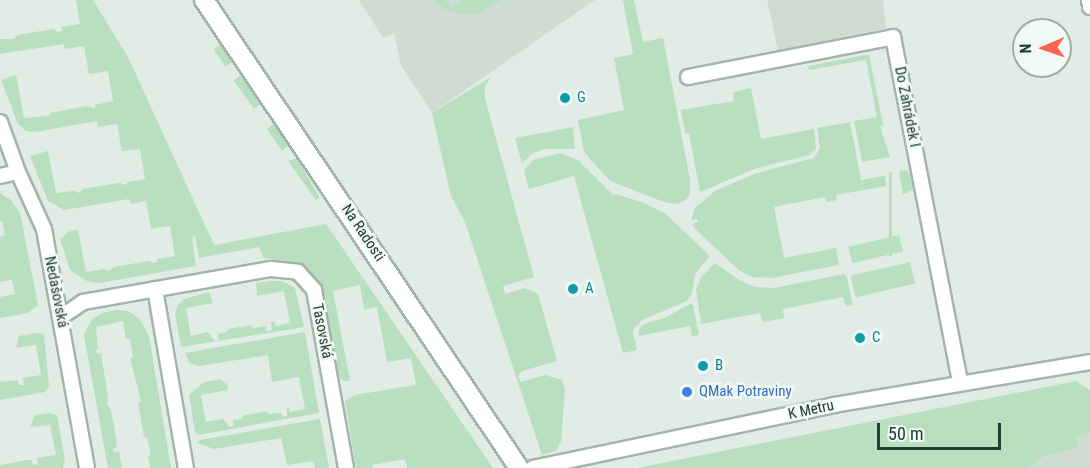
<!DOCTYPE html>
<html>
<head>
<meta charset="utf-8">
<style>
	body { margin:0 }
	#map { position:relative; width:1090px; height:468px; overflow:hidden; background:#e1ece6; font-family:"Roboto Condensed",sans-serif }
	div>[style] { position:absolute }
	.built>* { inset:0; background:#cfdcd4 }
	.green>* { inset:0; background:#b8dfbe; transform-origin:0 0 }
	.roads { filter:drop-shadow(2px 0 #a3b4ac) drop-shadow(-2px 0 #a3b4ac) drop-shadow(0 2px #a3b4ac) drop-shadow(0 -2px #a3b4ac) }
	.street>* { height:14px; margin:-7px; padding:0 7px; transform-origin:7px; border-radius:7px; background:#fff }
	.secondary>* { height:18px; margin:-9px; padding:0 9px; transform-origin:9px; border-radius:9px; background:#fff }
	.dots>* { width:16px; height:16px; translate:-50% -50%; box-sizing:border-box; border:3px solid #f1f9f4; border-radius:50% }
	span { translate:-50% -50%; white-space:nowrap; text-align:center; line-height:1.15; -webkit-text-stroke:5px #f1f9f4; paint-order:stroke }
	.culture-label { font-size:15px; color:#0d838f }
	.left { translate:0 -50%; text-align:left }
	.street-label { font-size:15px; color:#203e32 }
	.shop-label { font-size:15px; color:#366cbe }
	.north { position:absolute; left:1012px; top:18px; width:60px; height:60px; box-sizing:border-box; background:#f1f9f4; border:2px solid #9daea6; border-radius:50%; rotate:268deg; font-size:16px; font-weight:700; line-height:24px; text-align:center; color:#203e32 }
	.north::after { content:''; display:block; margin:auto; width:21px; height:27px; background:#fa6551; clip-path:polygon(50% 0,100% 100%,50% 72%,0 100%) }
	.scale { position:absolute; left:877px; top:423px; width:124px; height:27px; box-sizing:border-box; border:3px solid #203e32; border-top:0; padding-left:8px; font-size:18px; line-height:21px; white-space:nowrap; color:#203e32; -webkit-text-stroke:4px #f1f9f4; paint-order:stroke }
</style>
</head>
<body>
<div id="map">
	<div class="built">
		<div style="clip-path:polygon(359px 0,595px 0,432px 113px,401px 66px,394px 33px,383px 38px)"></div>
		<div style="clip-path:polygon(767px 0,883px 0,886px 28px,778px 51px)"></div>
		<div style="clip-path:polygon(1090px 433px,1090px 468px,1027px 468px,1045px 456px,1078px 448px,1076px 438px)"></div>
	</div>
	<div class="green">
		<div style="clip-path:polygon(76px 0,93px 0,128px 57px,214px 245px,326px 224px,493px 468px,407px 468px,405px 459px,372px 465px,373px 468px,356px 468px,345px 401px,355px 395px,416px 385px,411px 358px,387px 362px,377px 307px,364px 309px,360px 285px,333px 291px,350px 381px,344px 381px,337px 376px,334px 369px,320px 290px,313px 276px,296px 263px,264px 258px,259px 247px,199px 258px,195px 236px,192px 237px,196px 266px,99px 283px,87px 281px,70px 270px,60px 239px,68px 232px,78px 229px,86px 272px,104px 269px,109px 271px,114px 267px,148px 261px,154px 263px,158px 262px,157px 259px,175px 256px,170px 226px,151px 229px,146px 201px,131px 204px,129px 199px,64px 210px,48px 201px,30px 156px,48px 151px,56px 193px,74px 191px,79px 193px,83px 189px,118px 183px,127px 185px,127px 182px,145px 179px,140px 149px,122px 151px,117px 124px,98px 127px,97px 121px,35px 132px,26px 131px,18px 124px,1px 80px,16px 75px,24px 118px,47px 116px,51px 115px,50px 113px,86px 106px,95px 108px,95px 105px,113px 101px,108px 71px,89px 74px,84px 46px,65px 49px,64px 44px,0 54px,0 39px,14px 39px,18px 35px,53px 29px,58px 32px,62px 31px,62px 27px,80px 24px)"></div>
		<div style="clip-path:polygon(433px 0,446px 0,451px 7px,462px 0,501px 0,478px 13px,466px 15px,444px 9px)"></div>
		<div style="clip-path:polygon(623px 0,634px 0,643px 42px,663px 38px,690px 180px,690px 194px,687px 199px,678px 204px,664px 202px,610px 181px,584px 152px,578px 120px,624px 110px,614px 58px,633px 54px)"></div>
		<div style="left:220px;top:45px;width:21px;height:8px;rotate:55deg"></div>
		<div style="clip-path:polygon(866px 55px,869px 55px,883px 125px,880px 127px,890px 157px,862px 162px,854px 121px,877px 117px,866px 60px,809px 70px,808px 66px)"></div>
		<div style="left:241px;top:75px;width:35px;height:9px;rotate:55deg"></div>
		<div style="clip-path:polygon(491px 77px,485px 86px,485px 99px,534px 277px,503px 286px,505px 294px,525px 288px,538px 294px,557px 361px,522px 371px,518px 376px,521px 382px,545px 375px,562px 380px,565px 389px,561px 441px,556px 451px,542px 455px,465px 222px,451px 196px,432px 113px)"></div>
		<div style="clip-path:polygon(751px 88px,761px 139px,814px 129px,816px 149px,809px 155px,757px 168px,700px 192px,689px 133px,685px 133px,681px 110px,734px 101px,733px 92px)"></div>
		<div style="clip-path:polygon(850px 122px,861px 180px,885px 176px,886px 186px,836px 195px,837px 200px,826px 202px,825px 197px,774px 207px,784px 258px,836px 248px,839px 265px,771px 278px,753px 277px,740px 271px,695px 229px,692px 224px,698px 222px,697px 219px,691px 220px,695px 208px,715px 191px,754px 174px,814px 158px,820px 148px,817px 128px)"></div>
		<div style="clip-path:polygon(273px 124px,289px 145px,282px 151px,267px 129px)"></div>
		<div style="clip-path:polygon(573px 127px,575px 149px,543px 149px,532px 154px,522px 163px,515px 138px)"></div>
		<div style="clip-path:polygon(561px 153px,579px 161px,614px 196px,616px 194px,644px 203px,666px 214px,710px 256px,695px 274px,692px 293px,687px 301px,644px 319px,635px 327px,633px 332px,637px 350px,623px 353px,574px 176px,529px 189px,524px 170px,533px 160px)"></div>
		<div style="clip-path:polygon(297px 158px,319px 197px,316px 200px,288px 161px)"></div>
		<div style="clip-path:polygon(906px 170px,910px 175px,913px 190px,903px 194px,899px 171px)"></div>
		<div style="left:889px;top:172px;width:3px;height:84px"></div>
		<div style="clip-path:polygon(0 193px,11px 200px,20px 213px,38px 305px,28px 313px,0 318px,0 297px,15px 294px,12px 280px,0 282px,0 236px,5px 235px,2px 221px,0 221px)"></div>
		<div style="left:899px;top:235px;width:17px;height:52px;rotate:77deg"></div>
		<div style="left:910px;top:262px;width:22px;height:61px;rotate:77deg"></div>
		<div style="clip-path:polygon(715px 263px,739px 280px,755px 287px,774px 288px,844px 274px,847px 278px,853px 305px,846px 306px,843px 297px,783px 309px,784px 318px,763px 322px,760px 313px,701px 324px,696px 289px,701px 277px)"></div>
		<div style="clip-path:polygon(271px 281px,282px 281px,295px 288px,304px 327px,181px 347px,175px 314px,178px 305px,184px 299px,209px 292px,213px 303px,186px 308px,191px 336px,208px 332px,215px 341px,219px 340px,218px 334px,227px 332px,228px 329px,252px 325px,253px 328px,266px 326px,267px 332px,272px 330px,271px 322px,274px 321px,276px 326px,290px 323px,284px 291px,257px 296px,256px 283px)"></div>
		<div style="clip-path:polygon(690px 304px,693px 305px,699px 335px,692px 336px,690px 326px,639px 336px,639px 329px,644px 324px,666px 317px)"></div>
		<div style="clip-path:polygon(116px 310px,128px 311px,139px 318px,149px 336px,171px 468px,150px 468px,148px 456px,151px 455px,147px 437px,144px 437px,138px 402px,141px 401px,130px 358px,133px 357px,130px 339px,126px 339px,123px 321px,96px 327px,98px 349px,96px 350px,97px 354px,101px 353px,108px 397px,107px 404px,110px 407px,114px 425px,117px 447px,113px 448px,114px 452px,119px 452px,122px 468px,108px 468px,84px 335px,92px 319px,102px 313px)"></div>
		<div style="clip-path:polygon(305px 332px,319px 413px,198px 435px,195px 432px,189px 395px,204px 382px,221px 379px,228px 386px,228px 390px,201px 395px,206px 422px,223px 419px,230px 427px,234px 426px,233px 420px,243px 419px,242px 416px,267px 411px,268px 414px,281px 413px,283px 417px,287px 416px,287px 408px,289px 407px,290px 412px,305px 409px,299px 377px,272px 382px,268px 355px,199px 366px,189px 363px,185px 353px)"></div>
		<div style="clip-path:polygon(35px 333px,44px 334px,49px 386px,45px 392px,0 400px,0 382px,18px 380px,19px 385px,24px 385px,23px 378px,41px 375px,36px 345px,16px 348px,19px 336px)"></div>
		<div style="clip-path:polygon(1076px 381px,1090px 390px,1090px 433px,1076px 438px,1078px 448px,1045px 456px,1027px 468px,637px 468px)"></div>
		<div style="clip-path:polygon(49px 413px,57px 415px,65px 461px,63px 468px,0 468px,0 465px,28px 460px,32px 460px,33px 465px,38px 464px,37px 458px,56px 455px,50px 425px,30px 427px,35px 415px)"></div>
		<div style="clip-path:polygon(320px 419px,329px 468px,315px 468px,313px 461px,287px 465px,281px 438px,214px 449px,197px 443px,200px 440px)"></div>
	</div>
	<div class="roads">
		<div class="street">
			<div style="left:1089px;top:0;width:7px;rotate:82deg"></div>
			<div style="left:688px;top:77px;width:209px;rotate:-11deg"></div>
			<div style="left:893px;top:37px;width:352px;rotate:79deg"></div>
			<div style="left:0;top:122px;width:53px;rotate:70.2deg"></div>
			<div style="left:18px;top:172px;width:63px;rotate:65.5deg"></div>
			<div style="left:44px;top:229px;width:243px;rotate:79.8deg"></div>
			<div style="left:0;top:176px;width:18px;rotate:-13deg"></div>
			<div style="left:155px;top:289px;width:182px;rotate:80.2deg"></div>
			<div style="left:61px;top:317px;width:27px;rotate:-34deg"></div>
			<div style="left:83px;top:302px;width:191px;rotate:-10deg"></div>
			<div style="left:271px;top:269px;width:27px;rotate:6deg"></div>
			<div style="left:298px;top:272px;width:24px;rotate:48deg"></div>
			<div style="left:314px;top:290px;width:181px;rotate:79.8deg"></div>
			<div style="left:533px;top:468px;width:308px;rotate:-11.8deg"></div>
			<div style="left:834px;top:405px;width:260px;rotate:-9.5deg"></div>
		</div>
		<div class="secondary">
			<div style="left:204px;top:0;width:564px;rotate:56.06deg"></div>
		</div>
	</div>
	<div class="dots">
		<div style="left:565px;top:98px;background:#0f9aa8"></div>
		<div style="left:573px;top:289px;background:#0f9aa8"></div>
		<div style="left:860px;top:338px;background:#0f9aa8"></div>
		<div style="left:703px;top:366px;background:#0f9aa8"></div>
		<div style="left:687px;top:392px;background:#3f7fe0"></div>
	</div>
	<div class="culture-label">
		<span class="left" style="left:577px;top:98px">G</span>
		<span class="left" style="left:585px;top:289px">A</span>
		<span class="left" style="left:872px;top:338px">C</span>
		<span class="left" style="left:715px;top:366px">B</span>
	</div>
	<div class="street-label">
		<span style="left:907px;top:107px;rotate:79deg">Do Zahrádek I</span>
		<span style="left:363px;top:233px;rotate:56deg">Na Radosti</span>
		<span style="left:56px;top:292px;rotate:79deg">Nedašovská</span>
		<span style="left:322px;top:331px;rotate:79deg">Tasovská</span>
		<span style="left:811px;top:410px;rotate:-12deg">K Metru</span>
	</div>
	<div class="shop-label">
		<span class="left" style="left:699px;top:392px">QMak Potraviny</span>
	</div>
	<div class="north">N</div>
	<div class="scale">50 m</div>
</div>
</body>
</html>
